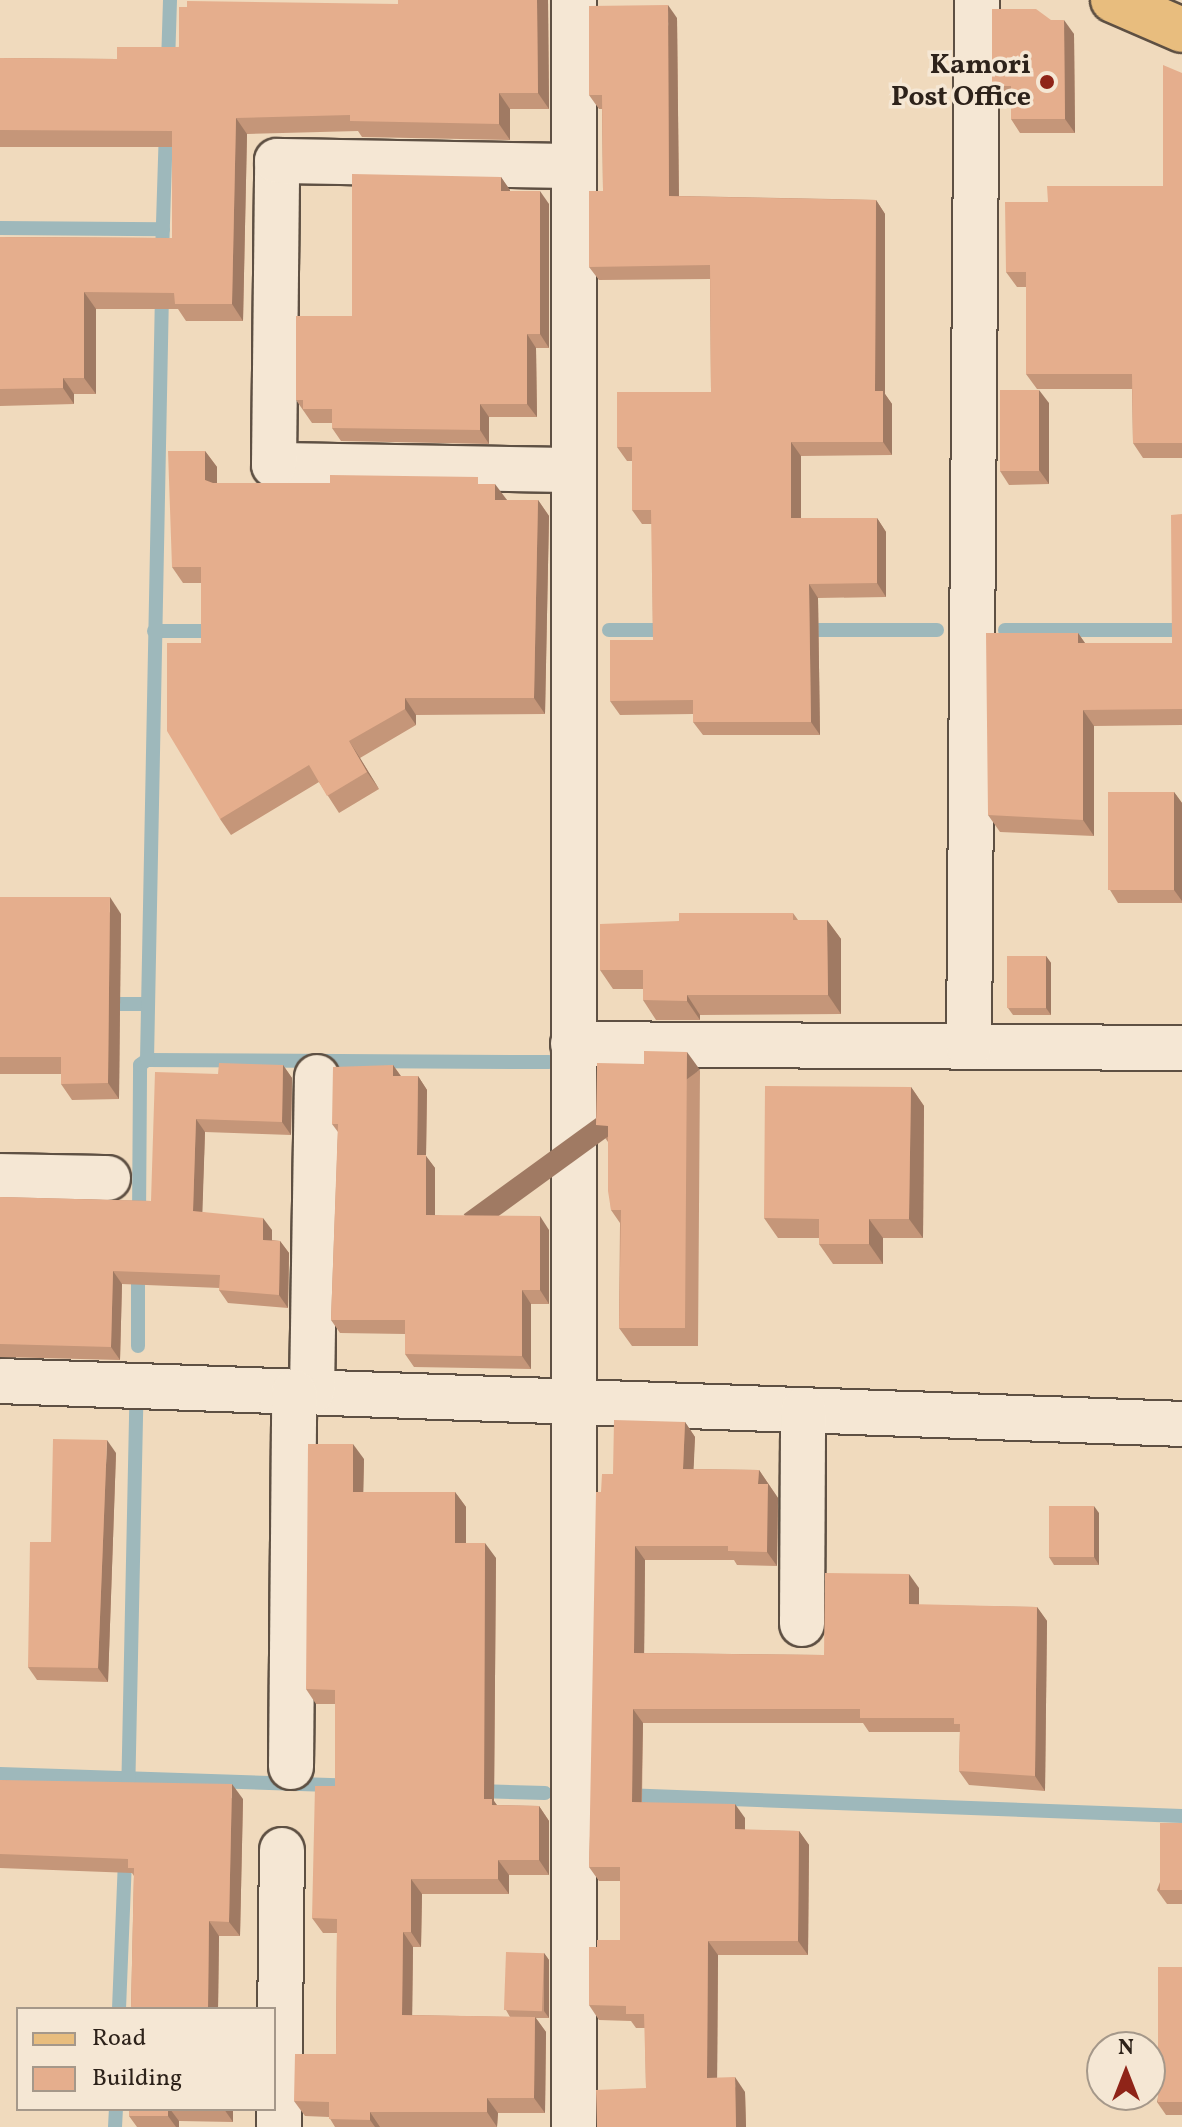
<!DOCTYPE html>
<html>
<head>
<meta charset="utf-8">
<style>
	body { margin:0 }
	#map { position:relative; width:1182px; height:2127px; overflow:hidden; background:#f0dabd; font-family:Vollkorn,serif }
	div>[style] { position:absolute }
	.stream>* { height:14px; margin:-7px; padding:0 7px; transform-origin:7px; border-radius:7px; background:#9eb8bb }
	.roads { filter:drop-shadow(2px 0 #5e5043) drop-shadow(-2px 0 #5e5043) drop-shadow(0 2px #5e5043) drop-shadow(0 -2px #5e5043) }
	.minor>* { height:44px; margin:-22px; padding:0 22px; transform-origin:22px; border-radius:22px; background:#f5e7d4 }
	.major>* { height:44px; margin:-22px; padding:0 22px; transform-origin:22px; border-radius:22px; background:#e8bd7e }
	.wall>* { inset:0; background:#c59679 }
	.shaded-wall>* { inset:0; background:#a07a63; transform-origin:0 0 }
	.building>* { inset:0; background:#e5ae8d; transform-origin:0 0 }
	.dots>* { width:22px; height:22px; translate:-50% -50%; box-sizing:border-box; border:4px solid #f5e7d4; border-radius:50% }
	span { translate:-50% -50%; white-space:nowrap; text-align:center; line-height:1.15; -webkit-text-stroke:7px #f5e7d4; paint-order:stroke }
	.poi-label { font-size:28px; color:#2d221a; font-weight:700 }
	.right { translate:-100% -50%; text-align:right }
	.legend { position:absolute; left:16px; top:2007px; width:260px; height:104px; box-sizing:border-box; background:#f5e7d4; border:2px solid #a5988a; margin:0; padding:10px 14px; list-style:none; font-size:24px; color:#2d221a }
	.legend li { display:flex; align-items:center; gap:16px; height:40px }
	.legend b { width:40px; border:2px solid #a5988a }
	.north { position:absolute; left:1086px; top:2031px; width:80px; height:80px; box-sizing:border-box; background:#f5e7d4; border:2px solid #a5988a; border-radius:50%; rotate:0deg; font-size:22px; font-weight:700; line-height:32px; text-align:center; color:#2d221a }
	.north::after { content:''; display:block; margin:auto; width:28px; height:36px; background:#8f2418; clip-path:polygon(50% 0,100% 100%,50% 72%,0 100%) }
</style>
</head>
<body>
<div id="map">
	<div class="stream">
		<div style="left:168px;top:64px;width:64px;rotate:-88.2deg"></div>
		<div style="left:0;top:228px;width:163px;rotate:0.4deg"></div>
		<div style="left:162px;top:255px;width:127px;rotate:-88.2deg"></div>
		<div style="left:609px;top:630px;width:60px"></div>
		<div style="left:802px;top:630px;width:135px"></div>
		<div style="left:1005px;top:630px;width:177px"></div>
		<div style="left:154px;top:631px;width:64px"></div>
		<div style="left:104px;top:1004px;width:44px"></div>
		<div style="left:147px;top:1060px;width:402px;rotate:0.3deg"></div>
		<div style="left:139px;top:1219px;width:154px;rotate:-89.6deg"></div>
		<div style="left:140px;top:1065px;width:9px;rotate:-36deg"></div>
		<div style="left:147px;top:1060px;width:768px;rotate:-88.88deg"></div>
		<div style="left:138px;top:1346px;width:78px;rotate:-90deg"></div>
		<div style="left:0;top:1774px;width:353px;rotate:1.9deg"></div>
		<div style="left:478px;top:1791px;width:67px;rotate:1.7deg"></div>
		<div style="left:623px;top:1795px;width:559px;rotate:2.15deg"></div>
		<div style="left:128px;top:1800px;width:391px;rotate:-88.8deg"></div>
		<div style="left:119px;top:2009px;width:152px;rotate:-87.7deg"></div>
		<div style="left:115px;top:2127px;width:18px;rotate:-87deg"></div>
	</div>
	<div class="roads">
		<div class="minor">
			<div style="left:573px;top:470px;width:299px;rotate:-179deg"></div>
			<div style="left:274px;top:465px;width:304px;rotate:-89.4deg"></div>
			<div style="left:277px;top:161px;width:297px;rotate:1deg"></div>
			<div style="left:573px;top:1044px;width:609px;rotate:0.38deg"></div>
			<div style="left:969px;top:1047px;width:1047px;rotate:-89.56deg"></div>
			<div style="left:0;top:1176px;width:108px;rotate:1.1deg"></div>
			<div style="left:0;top:1381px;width:1183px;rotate:2.08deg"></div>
			<div style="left:312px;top:1392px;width:315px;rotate:-89.1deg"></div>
			<div style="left:802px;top:1624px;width:214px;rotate:-89.7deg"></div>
			<div style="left:291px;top:1767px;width:375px;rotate:-89.5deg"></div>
			<div style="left:279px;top:2127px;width:277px;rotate:-89.4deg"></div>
			<div style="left:574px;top:2127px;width:2127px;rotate:-90deg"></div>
		</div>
		<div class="major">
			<div style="left:1113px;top:0;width:75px;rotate:23.5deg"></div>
		</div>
	</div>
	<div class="wall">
		<div style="clip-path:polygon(548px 0,549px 109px,510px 109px,510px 140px,362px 137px,358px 131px,247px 134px,243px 321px,186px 321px,178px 309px,96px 309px,96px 394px,74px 394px,74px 404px,0 406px,0 237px,172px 238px,172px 147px,0 147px,0 58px,117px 59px,398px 4px)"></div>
		<div style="clip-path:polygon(677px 18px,679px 196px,876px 200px,885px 214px,885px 394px,892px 404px,892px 455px,801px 456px,801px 518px,877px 518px,886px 532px,886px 597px,818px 598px,820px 735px,703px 735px,693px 722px,693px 714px,620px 715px,610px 701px,653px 640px,652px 524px,642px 524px,632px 510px,632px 461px,627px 461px,617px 447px,711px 392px,710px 279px,599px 280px,589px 267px,603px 191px,602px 109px,599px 109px,589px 95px)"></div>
		<div style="clip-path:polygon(1051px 20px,1074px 34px,1075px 133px,1020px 133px,1011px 119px,1011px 99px,1001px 99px,992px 86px)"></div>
		<div style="clip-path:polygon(1182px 73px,1182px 458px,1143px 458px,1133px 443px,1132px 389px,1037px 389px,1026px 374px,1026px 287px,1017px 287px,1006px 272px,1163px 186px)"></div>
		<div style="clip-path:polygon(501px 177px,510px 191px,549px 204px,549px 348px,536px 348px,537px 417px,489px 417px,489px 444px,341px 441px,332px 428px,332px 423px,312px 423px,296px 400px,352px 316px)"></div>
		<div style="clip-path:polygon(1049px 403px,1049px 484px,1009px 485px,1000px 471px)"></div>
		<div style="clip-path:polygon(205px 451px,217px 467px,217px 483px,482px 484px,507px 500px,538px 500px,549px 516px,545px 714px,416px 715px,416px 725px,360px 758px,379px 789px,339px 813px,319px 782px,231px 835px,220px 819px,201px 643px,201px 583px,183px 583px,172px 567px)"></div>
		<div style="clip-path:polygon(1182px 514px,1182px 725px,1094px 726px,1094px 836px,1000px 832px,988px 815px,1078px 633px,1085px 643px,1172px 643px)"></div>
		<div style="clip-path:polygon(1174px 792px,1182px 803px,1182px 903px,1118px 903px,1110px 890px)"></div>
		<div style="clip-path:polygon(0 897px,121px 914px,119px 1099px,72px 1100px,61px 1084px,61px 1074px,0 1074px)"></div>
		<div style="clip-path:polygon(793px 913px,798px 920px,827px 920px,841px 939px,841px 1014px,700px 1015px,700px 1020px,656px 1020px,643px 1000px,643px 989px,613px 989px,600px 970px,679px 921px)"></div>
		<div style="clip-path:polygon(1046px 956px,1051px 963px,1051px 1015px,1013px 1015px,1008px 1008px)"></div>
		<div style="clip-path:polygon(283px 1065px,292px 1078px,291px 1135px,205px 1132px,202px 1212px,272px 1230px,272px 1240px,280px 1241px,289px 1253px,288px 1308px,228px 1303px,219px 1290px,220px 1288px,122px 1284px,120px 1360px,0 1357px,0 1197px,151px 1201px,218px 1074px)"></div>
		<div style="clip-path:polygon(393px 1065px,401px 1076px,418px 1076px,427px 1090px,426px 1156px,435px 1168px,435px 1215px,549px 1230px,549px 1304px,531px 1304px,531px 1369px,414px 1367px,405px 1354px,405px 1334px,340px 1333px,331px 1320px,338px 1132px,332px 1124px)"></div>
		<div style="clip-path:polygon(700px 1070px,698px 1346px,632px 1346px,619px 1328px,620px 1223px,611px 1210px,608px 1142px,596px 1125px)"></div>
		<div style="clip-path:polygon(911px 1087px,924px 1106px,923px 1238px,883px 1238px,883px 1264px,833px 1264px,819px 1244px,819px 1238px,778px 1238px,764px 1218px)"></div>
		<div style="clip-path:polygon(685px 1422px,695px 1437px,693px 1469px,759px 1470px,778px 1498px,777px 1566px,737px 1565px,734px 1560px,645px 1560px,644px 1653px,824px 1655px,919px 1588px,919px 1605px,1037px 1607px,1047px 1621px,1045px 1791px,969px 1785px,959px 1771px,960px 1732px,869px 1732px,863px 1723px,643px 1723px,642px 1802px,745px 1818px,745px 1830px,799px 1831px,809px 1845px,808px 1955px,718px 1955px,717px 2078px,745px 2092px,746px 2127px,597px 2127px,646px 2088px,645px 2028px,636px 2028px,631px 2021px,599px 2020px,589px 2005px,597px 1947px,620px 1940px,620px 1881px,599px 1881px,589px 1867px,601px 1492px,613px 1474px)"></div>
		<div style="clip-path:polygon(116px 1453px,108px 1682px,37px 1680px,28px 1667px,51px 1542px)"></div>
		<div style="clip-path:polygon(364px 1459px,363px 1492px,455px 1492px,466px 1507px,466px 1543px,496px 1558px,494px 1801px,497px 1805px,539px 1806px,549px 1821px,549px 1875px,509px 1875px,509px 1894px,422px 1894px,421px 1947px,413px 1947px,412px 2015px,510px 2017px,506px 2010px,544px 1953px,549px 1960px,549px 2018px,536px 2018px,546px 2032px,545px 2113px,498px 2113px,497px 2127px,335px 2127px,329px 2117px,305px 2116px,294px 2101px,336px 2054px,337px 1933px,323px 1933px,312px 1918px,335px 1786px,335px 1704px,316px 1704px,306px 1689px)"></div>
		<div style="clip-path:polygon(1099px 1513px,1099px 1565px,1054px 1565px,1049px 1557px)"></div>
		<div style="clip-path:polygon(0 1780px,243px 1799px,240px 1936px,219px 1936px,218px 2009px,131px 2009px,134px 1876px,132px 1873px,0 1868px)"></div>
		<div style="clip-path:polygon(1182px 1823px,1182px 1904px,1167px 1904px,1157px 1890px)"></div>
		<div style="clip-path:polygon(1182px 1967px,1182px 2115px,1166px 2115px,1157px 2102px)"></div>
		<div style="clip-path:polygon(129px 2109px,233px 2109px,233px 2122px,179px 2121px,179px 2127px,137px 2127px,129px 2116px)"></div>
	</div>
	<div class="shaded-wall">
		<div style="clip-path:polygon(537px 0,548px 0,549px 109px,538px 93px)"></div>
		<div style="clip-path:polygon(668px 5px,677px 18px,679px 209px,669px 196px)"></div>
		<div style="clip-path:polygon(1064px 20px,1074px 34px,1075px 133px,1065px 119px)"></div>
		<div style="clip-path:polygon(499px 93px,510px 109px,510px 140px,499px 124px)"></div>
		<div style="clip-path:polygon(236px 118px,247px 134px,243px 321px,232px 304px)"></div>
		<div style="clip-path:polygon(501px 177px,510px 190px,510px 204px,501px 191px)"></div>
		<div style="clip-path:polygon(540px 191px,549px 204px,549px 348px,540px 334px)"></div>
		<div style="clip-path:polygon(876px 200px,885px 214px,885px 394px,892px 404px,892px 455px,883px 442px,875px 391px)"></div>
		<div style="clip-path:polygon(84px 292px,96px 309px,96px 394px,84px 378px)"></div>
		<div style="clip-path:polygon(527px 334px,536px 348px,537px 417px,527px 404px)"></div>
		<div style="clip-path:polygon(63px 378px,74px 394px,74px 404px,63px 388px)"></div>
		<div style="clip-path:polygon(1039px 390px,1049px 403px,1049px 484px,1039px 470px)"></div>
		<div style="clip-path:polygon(480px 404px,489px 417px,489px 444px,480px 430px)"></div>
		<div style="clip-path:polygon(791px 442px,801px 456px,801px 532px,791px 518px)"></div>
		<div style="clip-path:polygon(205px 451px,217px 467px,217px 496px,205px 480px)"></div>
		<div style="clip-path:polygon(495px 484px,507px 500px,495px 500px)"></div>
		<div style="clip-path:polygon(538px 500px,549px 516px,545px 714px,534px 698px)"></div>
		<div style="clip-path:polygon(877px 518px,886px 532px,886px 597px,877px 583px)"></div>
		<div style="clip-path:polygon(809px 584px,818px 598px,820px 735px,811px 722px)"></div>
		<div style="clip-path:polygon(1078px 633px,1089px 649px,1078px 643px)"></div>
		<div style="clip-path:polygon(405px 698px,416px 715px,416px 725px,405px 709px)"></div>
		<div style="clip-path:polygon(1083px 710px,1094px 726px,1094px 836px,1083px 820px)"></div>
		<div style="clip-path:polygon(349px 741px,360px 758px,379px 789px,367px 772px)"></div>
		<div style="clip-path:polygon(1174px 792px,1182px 803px,1182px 901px,1174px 890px)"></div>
		<div style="clip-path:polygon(110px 897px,121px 914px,119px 1099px,108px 1083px)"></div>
		<div style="clip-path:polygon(827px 920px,841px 939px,841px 1014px,828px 995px)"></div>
		<div style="clip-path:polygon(1046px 956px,1051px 963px,1051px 1015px,1046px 1008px)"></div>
		<div style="clip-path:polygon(687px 995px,700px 1015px,700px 1020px,687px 1001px)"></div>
		<div style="left:687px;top:1052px;width:22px;height:276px;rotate:54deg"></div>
		<div style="clip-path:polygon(283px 1065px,292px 1078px,291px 1135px,282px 1122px)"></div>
		<div style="clip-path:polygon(393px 1065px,402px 1078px,393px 1076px)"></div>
		<div style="clip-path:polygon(418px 1076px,427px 1090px,426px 1156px,435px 1168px,435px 1228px,426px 1215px,417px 1155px)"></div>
		<div style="clip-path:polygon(911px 1087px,924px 1106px,923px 1238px,909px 1219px)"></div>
		<div style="clip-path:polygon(196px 1119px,205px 1132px,202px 1224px,193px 1211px)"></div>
		<div style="clip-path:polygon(540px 1216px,549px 1230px,549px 1304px,540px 1290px)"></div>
		<div style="clip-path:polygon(263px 1218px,272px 1230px,272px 1253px,263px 1240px)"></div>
		<div style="clip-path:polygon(869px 1219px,883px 1238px,883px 1264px,869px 1244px)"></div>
		<div style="clip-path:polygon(280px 1241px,289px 1253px,288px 1308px,279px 1295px)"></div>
		<div style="clip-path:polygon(113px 1271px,122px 1284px,120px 1360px,111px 1347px)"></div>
		<div style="clip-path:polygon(522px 1290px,531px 1304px,531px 1369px,522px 1356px)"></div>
		<div style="clip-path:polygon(685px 1422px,695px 1437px,693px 1483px,683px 1469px)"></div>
		<div style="clip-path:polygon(107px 1440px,116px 1453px,108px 1682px,98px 1668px)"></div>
		<div style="clip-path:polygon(353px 1444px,364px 1459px,363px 1507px,353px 1492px)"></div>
		<div style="clip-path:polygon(759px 1470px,778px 1498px,777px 1566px,767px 1552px,758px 1484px)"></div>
		<div style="clip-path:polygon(455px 1492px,466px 1507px,466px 1558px,455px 1543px)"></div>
		<div style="clip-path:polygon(1094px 1506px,1099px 1513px,1099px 1565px,1094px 1557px)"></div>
		<div style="clip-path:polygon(485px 1543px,496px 1558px,494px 1801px,503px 1814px,484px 1799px)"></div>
		<div style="clip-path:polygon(635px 1546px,645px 1560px,644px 1667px,634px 1653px)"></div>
		<div style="clip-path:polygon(909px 1574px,919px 1588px,919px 1619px,909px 1604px)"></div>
		<div style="clip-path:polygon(1037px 1607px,1047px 1621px,1045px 1791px,1035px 1776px)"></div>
		<div style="clip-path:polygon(633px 1709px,643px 1723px,641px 1816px,632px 1802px)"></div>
		<div style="clip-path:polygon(232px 1784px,243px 1799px,240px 1936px,229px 1922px)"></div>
		<div style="clip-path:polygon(735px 1804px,745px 1818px,745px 1844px,735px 1829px)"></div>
		<div style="clip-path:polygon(539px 1806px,549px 1821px,549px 1875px,539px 1860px)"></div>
		<div style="clip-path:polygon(799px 1831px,809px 1845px,808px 1955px,798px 1941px)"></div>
		<div style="clip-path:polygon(498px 1860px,509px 1875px,509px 1894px,498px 1879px)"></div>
		<div style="clip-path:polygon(411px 1879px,422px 1894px,421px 1947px,411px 1932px)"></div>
		<div style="clip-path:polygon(209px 1921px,219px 1936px,218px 2009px,208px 2009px)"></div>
		<div style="clip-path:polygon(403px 1932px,413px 1947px,412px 2030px,402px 2015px)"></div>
		<div style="clip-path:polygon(708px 1941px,718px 1955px,717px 2092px,707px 2078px)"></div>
		<div style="clip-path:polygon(544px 1953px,549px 1960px,549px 2018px,544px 2011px)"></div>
		<div style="clip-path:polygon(535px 2017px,546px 2032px,545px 2113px,534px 2098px)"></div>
		<div style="clip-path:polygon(735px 2077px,745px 2092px,746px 2127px,736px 2127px)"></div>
		<div style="clip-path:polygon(487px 2098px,498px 2113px,497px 2127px,487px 2112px)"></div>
		<div style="clip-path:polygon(168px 2109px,170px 2109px,179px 2121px,179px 2127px,176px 2127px,168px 2116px)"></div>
		<div style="clip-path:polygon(224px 2109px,233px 2109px,233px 2122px)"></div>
		<div style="clip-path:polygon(370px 2112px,380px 2127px,375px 2127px,370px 2120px)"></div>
	</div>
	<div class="building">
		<div style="clip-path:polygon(398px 0,537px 0,538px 93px,499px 93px,499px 124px,350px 121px,350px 115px,236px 118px,232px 304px,175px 304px,174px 293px,84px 292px,84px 378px,63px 378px,63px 388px,0 389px,0 237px,172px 238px,172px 131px,0 130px,0 58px,117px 59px,117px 47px,179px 47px,179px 7px,187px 7px,187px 1px,398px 4px)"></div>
		<div style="clip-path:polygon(668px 5px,669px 196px,876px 200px,875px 391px,883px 391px,883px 442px,791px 442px,791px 518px,877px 518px,877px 583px,809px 584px,811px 722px,693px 722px,693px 700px,610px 701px,610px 640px,653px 640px,651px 510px,632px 510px,632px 447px,617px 447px,617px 392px,711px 392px,710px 265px,589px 267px,589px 191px,603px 191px,602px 95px,589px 95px,589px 6px)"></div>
		<div style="clip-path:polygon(992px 9px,1036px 9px,1051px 20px,1064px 20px,1065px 119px,1011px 119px,1011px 86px,992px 86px)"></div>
		<div style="clip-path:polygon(1163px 65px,1182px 73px,1182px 443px,1133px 443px,1132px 374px,1026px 374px,1026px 272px,1006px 272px,1005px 202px,1048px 202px,1047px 186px,1163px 186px)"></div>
		<div style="clip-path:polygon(352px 174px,501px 177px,501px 191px,540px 191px,540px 334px,527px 334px,527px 404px,480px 404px,480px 430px,332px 428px,332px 409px,303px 409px,303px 400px,296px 400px,296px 316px,352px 316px)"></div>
		<div style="left:1000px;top:390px;width:39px;height:81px"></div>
		<div style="clip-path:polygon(168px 451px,205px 451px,205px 480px,213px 483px,330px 483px,330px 475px,478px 477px,478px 484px,495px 484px,495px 500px,538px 500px,534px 698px,405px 698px,405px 709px,349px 741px,367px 772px,327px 796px,309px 765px,220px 819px,167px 731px,167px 643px,201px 643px,201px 567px,172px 567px)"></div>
		<div style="clip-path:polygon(1182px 514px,1182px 709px,1083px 710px,1083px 820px,988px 815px,986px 633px,1078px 633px,1078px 643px,1172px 643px,1171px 515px)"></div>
		<div style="left:1108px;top:792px;width:66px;height:98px"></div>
		<div style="clip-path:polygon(0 897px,110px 897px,108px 1083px,61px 1084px,61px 1057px,0 1057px)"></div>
		<div style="clip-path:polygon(679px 913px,793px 913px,793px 920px,827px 920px,828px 995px,687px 995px,687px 1001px,643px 1000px,643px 970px,600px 970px,600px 924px,679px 921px)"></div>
		<div style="left:1007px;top:956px;width:39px;height:52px"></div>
		<div style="clip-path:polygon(644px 1051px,687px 1052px,685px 1328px,619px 1328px,621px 1210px,611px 1210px,608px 1191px,608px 1126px,596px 1125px,597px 1063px,644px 1064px)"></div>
		<div style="clip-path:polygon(219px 1063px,283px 1065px,282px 1122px,196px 1119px,193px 1211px,263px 1218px,263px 1240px,280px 1241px,279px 1295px,219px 1290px,220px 1275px,113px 1271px,111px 1347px,0 1344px,0 1197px,151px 1201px,155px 1072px,218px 1074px)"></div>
		<div style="clip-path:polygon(393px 1065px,393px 1076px,418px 1076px,417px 1155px,426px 1155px,426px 1215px,540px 1216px,540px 1290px,522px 1290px,522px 1356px,405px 1354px,405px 1320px,331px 1320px,338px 1124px,332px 1124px,333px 1067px)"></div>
		<div style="clip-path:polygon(765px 1086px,911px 1087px,909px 1219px,869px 1219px,869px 1244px,819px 1244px,819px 1219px,764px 1218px)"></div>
		<div style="clip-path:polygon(614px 1420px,685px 1422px,683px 1469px,759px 1470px,758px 1484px,768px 1484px,767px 1552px,728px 1551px,728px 1546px,635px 1546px,634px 1653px,824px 1655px,825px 1573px,909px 1574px,909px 1604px,1037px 1607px,1035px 1776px,959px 1771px,960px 1724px,954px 1724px,954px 1718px,860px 1718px,860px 1709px,633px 1709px,632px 1802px,735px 1804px,735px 1829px,799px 1831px,798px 1941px,708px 1941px,707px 2078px,735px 2077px,736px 2127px,597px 2127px,596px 2090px,646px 2088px,644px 2014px,626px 2014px,626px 2006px,589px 2005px,589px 1947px,597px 1947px,597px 1940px,620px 1940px,620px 1867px,589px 1867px,596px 1492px,601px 1492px,602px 1474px,613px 1474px)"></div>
		<div style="clip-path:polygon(53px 1439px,107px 1440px,98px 1668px,28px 1667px,30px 1542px,51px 1542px)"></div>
		<div style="clip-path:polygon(308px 1444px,353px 1444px,353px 1492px,455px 1492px,455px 1543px,485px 1543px,484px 1799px,492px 1799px,492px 1805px,539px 1806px,539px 1860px,498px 1860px,498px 1879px,411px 1879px,411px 1932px,403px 1932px,402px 2015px,535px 2017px,534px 2098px,487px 2098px,487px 2112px,370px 2112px,370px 2120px,329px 2119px,329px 2102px,294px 2101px,295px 2054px,336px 2054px,337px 1919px,312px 1918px,315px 1786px,335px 1786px,335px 1690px,306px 1689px)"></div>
		<div style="left:1049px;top:1506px;width:45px;height:51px"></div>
		<div style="clip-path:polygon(0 1780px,232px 1784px,229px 1922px,209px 1921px,208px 2009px,131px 2009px,134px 1868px,128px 1868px,128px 1859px,0 1854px)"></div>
		<div style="left:1160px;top:1823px;width:22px;height:67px"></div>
		<div style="left:506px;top:1952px;width:38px;height:58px;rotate:2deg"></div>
		<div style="left:1158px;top:1967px;width:24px;height:135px"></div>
		<div style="left:129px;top:2109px;width:39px;height:7px"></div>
	</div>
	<div class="dots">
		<div style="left:1047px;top:82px;background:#8f2418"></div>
	</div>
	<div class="poi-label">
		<span class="right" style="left:1031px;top:82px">Kamori<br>Post Office</span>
	</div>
	<ul class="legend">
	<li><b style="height:10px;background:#e8bd7e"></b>Road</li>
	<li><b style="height:22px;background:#e5ae8d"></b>Building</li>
	</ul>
	<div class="north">N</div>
</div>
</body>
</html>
